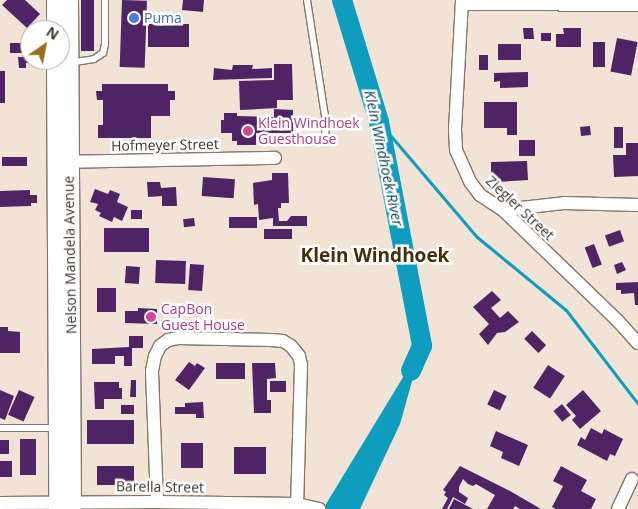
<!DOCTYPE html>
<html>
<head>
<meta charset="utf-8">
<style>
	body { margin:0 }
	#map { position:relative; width:638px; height:509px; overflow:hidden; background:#f1e3d5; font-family:"Open Sans",sans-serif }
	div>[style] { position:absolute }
	.water>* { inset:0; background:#0f9dbf }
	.stream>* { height:3px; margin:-1.5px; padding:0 1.5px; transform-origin:1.5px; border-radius:1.5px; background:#0f9dbf }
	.river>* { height:20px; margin:-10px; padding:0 10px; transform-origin:10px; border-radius:10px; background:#0f9dbf }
	.building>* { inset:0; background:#4f2465; transform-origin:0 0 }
	.roads { filter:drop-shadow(1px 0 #84776b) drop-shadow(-1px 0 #84776b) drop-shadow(0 1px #84776b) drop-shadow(0 -1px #84776b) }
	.lane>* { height:6px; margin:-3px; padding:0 3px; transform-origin:3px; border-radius:3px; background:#fff }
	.street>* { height:12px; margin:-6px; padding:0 6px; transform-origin:6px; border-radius:6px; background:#fff }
	.secondary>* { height:18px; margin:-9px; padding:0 9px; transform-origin:9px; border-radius:9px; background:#fff }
	.dots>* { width:14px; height:14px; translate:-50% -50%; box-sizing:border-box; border:2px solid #fff; border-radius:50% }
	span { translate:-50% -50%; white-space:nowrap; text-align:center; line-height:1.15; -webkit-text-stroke:5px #fff; paint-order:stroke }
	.shop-label { font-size:14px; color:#366cbe }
	.left { translate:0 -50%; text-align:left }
	.hotel-label { font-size:14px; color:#b23c85 }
	.street-label { font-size:14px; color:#3c3631 }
	.water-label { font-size:15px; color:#0c4150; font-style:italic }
	.district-label { font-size:19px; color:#452f0a; font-weight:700 }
	.north { position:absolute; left:20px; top:20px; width:50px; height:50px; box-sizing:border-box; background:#fff; border:1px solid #b1afad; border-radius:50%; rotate:33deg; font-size:14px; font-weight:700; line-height:20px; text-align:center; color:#3c3631 }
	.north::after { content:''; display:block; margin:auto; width:18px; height:22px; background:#9b6c1e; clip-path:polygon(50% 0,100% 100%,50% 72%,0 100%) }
</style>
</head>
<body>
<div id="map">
	<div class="water">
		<div style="clip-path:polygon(422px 346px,400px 424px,360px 509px,323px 509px)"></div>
	</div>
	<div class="stream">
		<div style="left:379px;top:122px;width:151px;rotate:49.6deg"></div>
		<div style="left:477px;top:237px;width:115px;rotate:39.4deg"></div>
		<div style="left:566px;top:310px;width:118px;rotate:52.5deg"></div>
	</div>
	<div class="river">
		<div style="left:342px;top:0;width:127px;rotate:73.1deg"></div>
		<div style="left:379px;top:122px;width:228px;rotate:79.1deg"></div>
		<div style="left:422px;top:346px;width:27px;rotate:114deg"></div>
	</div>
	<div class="building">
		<div style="clip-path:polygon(7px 0,25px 0,40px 14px,27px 28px,2px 5px)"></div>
		<div style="left:81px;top:0;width:13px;height:51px"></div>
		<div style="left:122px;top:0;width:25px;height:67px;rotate:2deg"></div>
		<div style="clip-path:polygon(183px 0,204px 0,203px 12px,182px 10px)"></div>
		<div style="left:148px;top:24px;width:41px;height:23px"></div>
		<div style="clip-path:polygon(523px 28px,533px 28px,534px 39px,524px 39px)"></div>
		<div style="clip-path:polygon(563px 28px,581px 28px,581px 47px,556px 47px,556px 34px,564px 34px)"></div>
		<div style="left:551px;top:33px;width:8px;height:10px;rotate:90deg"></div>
		<div style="left:617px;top:38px;width:21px;height:34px;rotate:11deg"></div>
		<div style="left:593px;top:42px;width:12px;height:25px"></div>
		<div style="left:10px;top:43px;width:20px;height:10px"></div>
		<div style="left:498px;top:44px;width:23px;height:16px"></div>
		<div style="left:479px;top:55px;width:9px;height:15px"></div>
		<div style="clip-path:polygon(18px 57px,30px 57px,32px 63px,26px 63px,26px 68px,19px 68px)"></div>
		<div style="clip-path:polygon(274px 64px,292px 64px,293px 100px,277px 100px,277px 108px,240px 110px,239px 81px,274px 80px)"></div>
		<div style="clip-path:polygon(233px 65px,253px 65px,252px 69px,272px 68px,272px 78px,213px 80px,214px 68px,232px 70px)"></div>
		<div style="left:0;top:71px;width:5px;height:32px"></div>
		<div style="clip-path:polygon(528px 72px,528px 87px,500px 88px,500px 81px,494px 82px,494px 73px)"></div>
		<div style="clip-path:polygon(102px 84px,168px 84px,168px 91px,175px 91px,175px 100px,170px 100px,170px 116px,151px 116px,151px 138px,98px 138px,98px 125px,103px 125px,103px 100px,97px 100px,96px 91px,102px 91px)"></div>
		<div style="clip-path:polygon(484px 102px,517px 102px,517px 135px,507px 135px,507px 128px,484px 128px)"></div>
		<div style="clip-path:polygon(274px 109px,293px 110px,293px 133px,256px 133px,256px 145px,237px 145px,237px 141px,232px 141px,232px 133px,221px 133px,221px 120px,224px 120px,224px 113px,237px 113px,237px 116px,274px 117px)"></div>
		<div style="left:590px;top:126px;width:9px;height:10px;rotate:84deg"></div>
		<div style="left:614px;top:127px;width:9px;height:21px"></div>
		<div style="left:519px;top:140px;width:16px;height:16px"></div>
		<div style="clip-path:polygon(626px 143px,638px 143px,638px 176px,614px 177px,613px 155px,626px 155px)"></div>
		<div style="left:2px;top:157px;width:25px;height:9px"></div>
		<div style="clip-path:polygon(527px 161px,528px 180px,497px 182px,496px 175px,491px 175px,491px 162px)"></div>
		<div style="clip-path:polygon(272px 173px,288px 173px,289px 203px,281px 203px,281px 208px,278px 208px,279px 221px,287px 221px,291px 216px,307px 216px,307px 226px,273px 226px,273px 218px,259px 220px,258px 204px,254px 205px,253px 183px,272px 180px)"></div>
		<div style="left:203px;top:177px;width:32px;height:19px;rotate:4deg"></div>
		<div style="clip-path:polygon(147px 182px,160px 182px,161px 188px,176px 187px,177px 206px,162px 206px,162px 196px,148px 197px)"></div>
		<div style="clip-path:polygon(95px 189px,108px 194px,110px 190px,120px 194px,117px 202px,128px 207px,122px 221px,114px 217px,112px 222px,99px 216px,101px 213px,95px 210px,98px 204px,90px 202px)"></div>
		<div style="clip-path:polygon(30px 190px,30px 195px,37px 195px,37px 203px,31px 203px,31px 206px,0 207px,0 191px)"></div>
		<div style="left:131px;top:210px;width:11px;height:9px"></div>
		<div style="left:229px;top:217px;width:28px;height:11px"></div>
		<div style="left:194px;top:218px;width:8px;height:11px;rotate:83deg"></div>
		<div style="left:149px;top:228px;width:24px;height:45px;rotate:90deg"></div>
		<div style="left:264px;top:229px;width:28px;height:10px"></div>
		<div style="left:620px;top:230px;width:12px;height:16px;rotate:70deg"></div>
		<div style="left:594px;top:244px;width:22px;height:10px;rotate:69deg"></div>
		<div style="left:156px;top:260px;width:30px;height:23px;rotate:2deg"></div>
		<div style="clip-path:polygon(622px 262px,626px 270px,617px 274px,614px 265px)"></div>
		<div style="left:190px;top:264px;width:14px;height:26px;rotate:4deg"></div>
		<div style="left:126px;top:266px;width:14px;height:17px;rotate:4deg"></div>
		<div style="clip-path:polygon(638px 282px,638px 305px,635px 305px,634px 293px,621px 294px,621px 290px,616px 290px,616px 283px)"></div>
		<div style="left:97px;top:288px;width:19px;height:24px"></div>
		<div style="clip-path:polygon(492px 291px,501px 300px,491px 308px,500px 318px,508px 311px,519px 322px,505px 332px,497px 333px,488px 345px,479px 334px,489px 324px,473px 307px)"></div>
		<div style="clip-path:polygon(138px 308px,157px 309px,157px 324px,125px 323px,125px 311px,138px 311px)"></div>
		<div style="clip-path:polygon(0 327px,8px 327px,8px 331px,20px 332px,20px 353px,0 353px)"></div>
		<div style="left:532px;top:331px;width:20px;height:11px;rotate:45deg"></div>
		<div style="clip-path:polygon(129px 336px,143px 336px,143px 348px,132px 348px,132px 366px,124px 366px,124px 356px,115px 356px,115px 364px,92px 364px,92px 349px,129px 347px)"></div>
		<div style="clip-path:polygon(189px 362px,195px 366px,197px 363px,205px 368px,189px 390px,175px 380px)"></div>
		<div style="left:245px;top:363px;width:16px;height:29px;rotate:90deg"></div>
		<div style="clip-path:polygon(252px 363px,275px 363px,276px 378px,267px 379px,267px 400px,271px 400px,271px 413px,254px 413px)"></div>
		<div style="left:548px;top:365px;width:20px;height:27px;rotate:33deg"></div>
		<div style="clip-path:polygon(131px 380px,136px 380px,136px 397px,130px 397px)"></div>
		<div style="left:270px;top:381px;width:16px;height:11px"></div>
		<div style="clip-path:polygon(94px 382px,119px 382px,119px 388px,122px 388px,122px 399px,104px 399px,104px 409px,95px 409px)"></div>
		<div style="clip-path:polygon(0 390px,14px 396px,5px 420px,0 418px)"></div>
		<div style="left:19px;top:390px;width:17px;height:27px;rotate:24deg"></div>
		<div style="left:494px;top:390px;width:14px;height:16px;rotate:25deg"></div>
		<div style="clip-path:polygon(583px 390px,601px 411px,580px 429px,572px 420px,576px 416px,566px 405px)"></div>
		<div style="clip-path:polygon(203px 402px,204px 418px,196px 418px,196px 414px,175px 414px,175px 407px,185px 407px,185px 403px)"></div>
		<div style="left:562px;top:404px;width:14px;height:11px;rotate:51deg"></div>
		<div style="left:134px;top:405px;width:9px;height:13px;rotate:90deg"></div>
		<div style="left:134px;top:420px;width:24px;height:47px;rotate:90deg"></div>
		<div style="clip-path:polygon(591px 428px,602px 434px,604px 429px,623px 439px,615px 456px,610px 454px,607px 461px,577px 445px,581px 437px,585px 440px)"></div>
		<div style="clip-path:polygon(496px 431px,528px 445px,519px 466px,501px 458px,503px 452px,490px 446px)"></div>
		<div style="left:36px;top:439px;width:36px;height:16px;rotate:90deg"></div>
		<div style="left:9px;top:440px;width:14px;height:9px;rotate:90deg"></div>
		<div style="left:181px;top:443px;width:22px;height:25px"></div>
		<div style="left:266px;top:447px;width:27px;height:32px;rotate:90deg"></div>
		<div style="left:0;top:461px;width:12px;height:16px"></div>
		<div style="left:97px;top:466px;width:37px;height:19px"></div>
		<div style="clip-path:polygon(460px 466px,510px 491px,541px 509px,520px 509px,515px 506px,513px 509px,487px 509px,495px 495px,476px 484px,473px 486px,468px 484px,463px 479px,459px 487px,459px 492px,468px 498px,465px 504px,453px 497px,447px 509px,442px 509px,448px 498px,444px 495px,446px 492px,443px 490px)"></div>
		<div style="clip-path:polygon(561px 466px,587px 480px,581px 491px,596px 499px,591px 509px,556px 509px,552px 507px,563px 486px,553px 481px)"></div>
		<div style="clip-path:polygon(454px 499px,473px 509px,449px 509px)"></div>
	</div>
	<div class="roads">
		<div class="lane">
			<div style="left:307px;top:0;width:124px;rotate:81.2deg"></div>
			<div style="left:326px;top:123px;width:15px;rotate:94deg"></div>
			<div style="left:69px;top:63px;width:25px;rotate:-9deg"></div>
			<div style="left:94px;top:59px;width:11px;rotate:-34deg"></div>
			<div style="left:103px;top:53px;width:9px;rotate:-77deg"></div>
			<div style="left:105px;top:44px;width:44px;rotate:-90deg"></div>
			<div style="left:0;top:428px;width:56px"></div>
		</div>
		<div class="street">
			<div style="left:462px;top:0;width:130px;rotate:93.1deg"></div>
			<div style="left:455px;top:130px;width:20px;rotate:87deg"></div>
			<div style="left:456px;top:150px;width:36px;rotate:66deg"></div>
			<div style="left:471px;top:183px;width:15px;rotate:53deg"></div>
			<div style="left:480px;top:195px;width:27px;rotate:33deg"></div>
			<div style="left:503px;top:210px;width:158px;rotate:44deg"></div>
			<div style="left:617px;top:320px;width:31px;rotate:48deg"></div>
			<div style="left:462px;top:4px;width:176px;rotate:0.3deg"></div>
			<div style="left:64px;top:162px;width:211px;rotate:-1.1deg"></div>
			<div style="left:503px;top:210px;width:61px;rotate:-6.5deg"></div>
			<div style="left:564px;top:203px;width:74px;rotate:1.5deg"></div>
			<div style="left:157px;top:502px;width:131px;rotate:-92.2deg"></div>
			<div style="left:152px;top:371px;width:15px;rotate:-79deg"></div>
			<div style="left:155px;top:356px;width:11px;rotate:-63deg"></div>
			<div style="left:160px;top:346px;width:10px;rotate:-37deg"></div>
			<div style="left:168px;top:340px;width:10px;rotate:-11deg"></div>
			<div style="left:178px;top:338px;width:93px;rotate:1.2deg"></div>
			<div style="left:271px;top:340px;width:12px;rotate:5deg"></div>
			<div style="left:283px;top:341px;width:9px;rotate:32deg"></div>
			<div style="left:291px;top:346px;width:13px;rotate:51deg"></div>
			<div style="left:299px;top:356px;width:9px;rotate:77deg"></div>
			<div style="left:301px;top:365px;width:139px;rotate:91.6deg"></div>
			<div style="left:0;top:503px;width:157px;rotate:-0.4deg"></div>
			<div style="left:157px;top:502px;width:140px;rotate:0.8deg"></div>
			<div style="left:297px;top:504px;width:23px;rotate:13deg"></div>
			<div style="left:618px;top:509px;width:33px;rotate:-65deg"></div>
		</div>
		<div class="secondary">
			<div style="left:69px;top:0;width:509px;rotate:89.66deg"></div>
			<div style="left:56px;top:30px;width:30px;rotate:-90deg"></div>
			<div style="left:56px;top:60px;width:449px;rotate:89.7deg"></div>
		</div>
	</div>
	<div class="dots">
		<div style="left:134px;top:18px;background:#3f7fe0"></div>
		<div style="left:248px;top:131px;background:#d1479c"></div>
		<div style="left:151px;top:317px;background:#d1479c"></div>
	</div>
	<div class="shop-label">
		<span class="left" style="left:144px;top:18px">Puma</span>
	</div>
	<div class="hotel-label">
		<span class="left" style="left:258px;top:131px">Klein Windhoek<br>Guesthouse</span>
		<span class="left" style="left:161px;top:317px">CapBon<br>Guest House</span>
	</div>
	<div class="street-label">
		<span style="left:165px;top:145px;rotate:-1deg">Hofmeyer Street</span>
		<span style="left:520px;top:208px;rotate:43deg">Ziegler Street</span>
		<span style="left:70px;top:255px;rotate:-91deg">Nelson Mandela Avenue</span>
		<span style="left:160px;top:487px;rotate:1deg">Barella Street</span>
	</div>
	<div class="water-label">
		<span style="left:384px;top:158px;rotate:78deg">Klein Windhoek River</span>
	</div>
	<div class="district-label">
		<span style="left:375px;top:256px">Klein Windhoek</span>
	</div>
	<div class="north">N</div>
</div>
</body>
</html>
